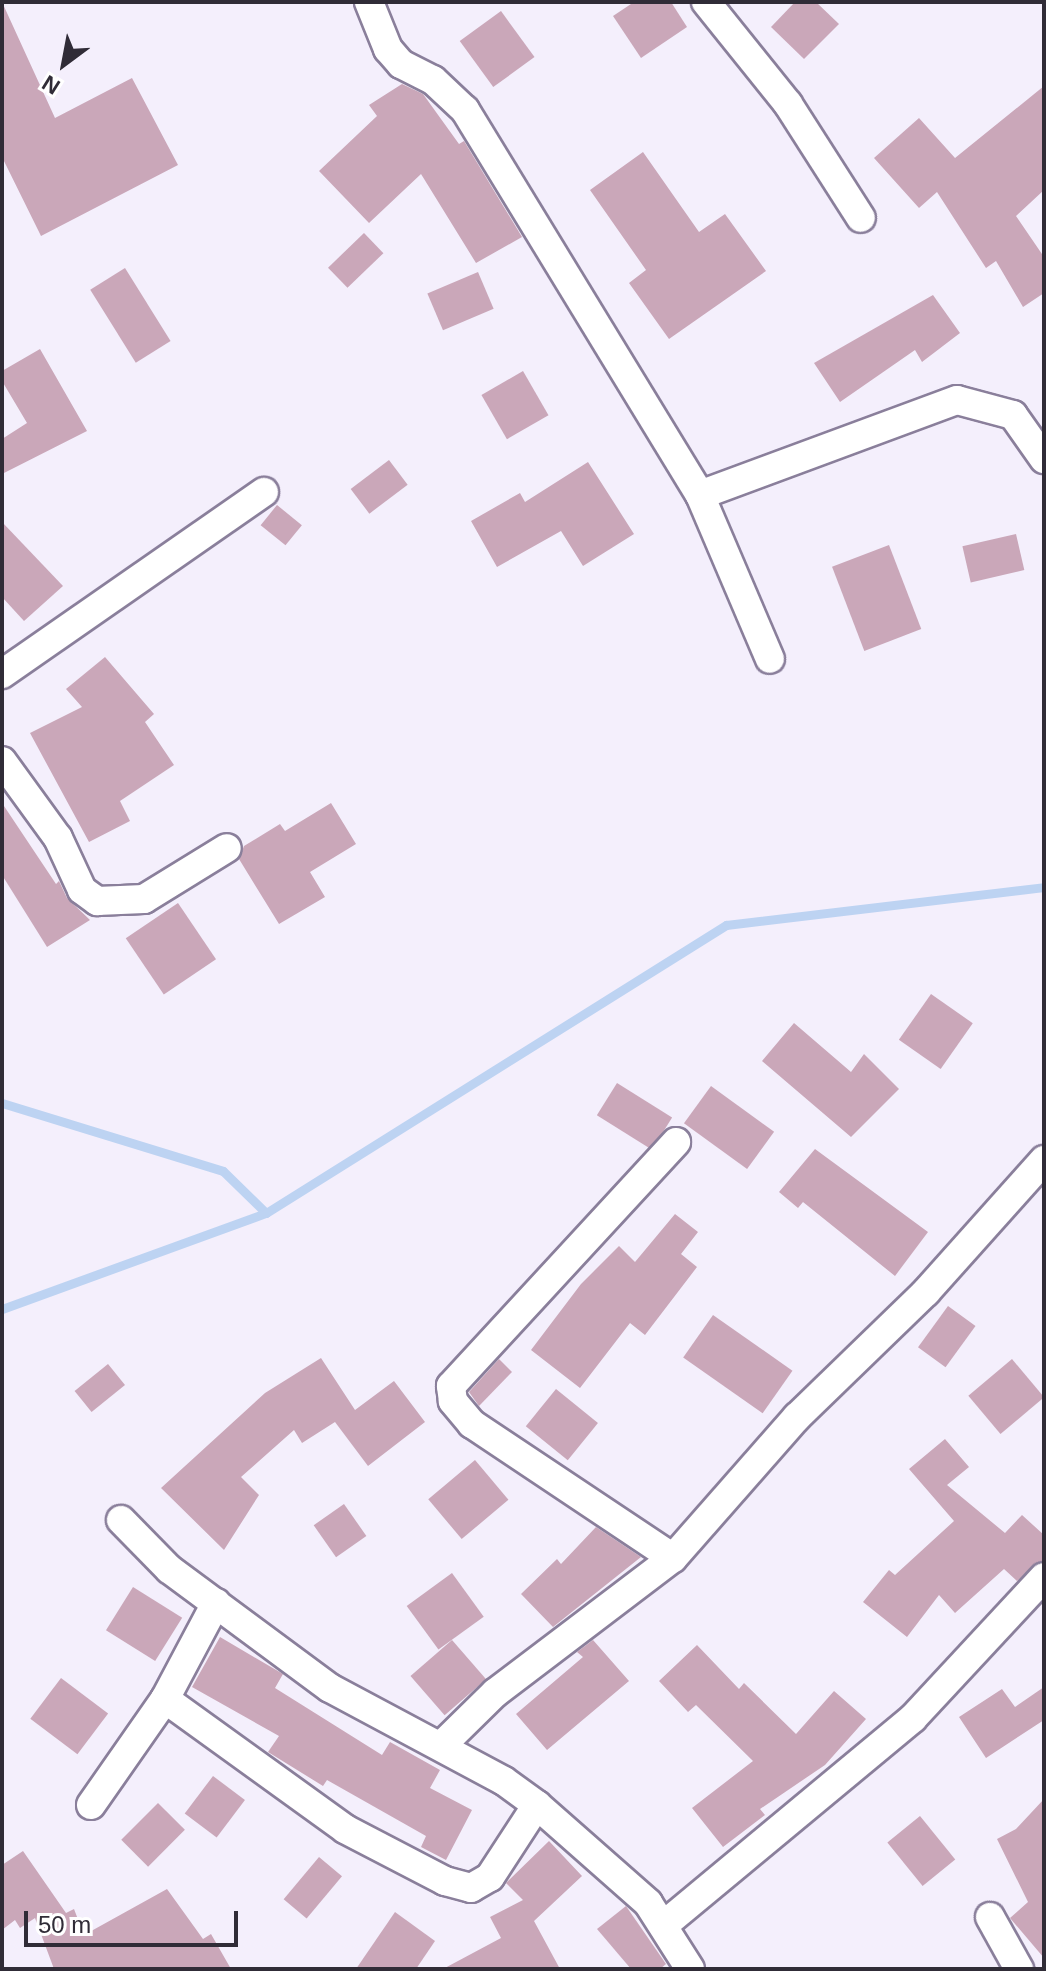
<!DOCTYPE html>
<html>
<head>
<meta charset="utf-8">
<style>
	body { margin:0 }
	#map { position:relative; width:1046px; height:1971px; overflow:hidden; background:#f4effc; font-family:Arial,sans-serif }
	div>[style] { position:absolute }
	.stream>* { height:9px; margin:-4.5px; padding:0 4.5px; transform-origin:4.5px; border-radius:4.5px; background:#bdd3f2 }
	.building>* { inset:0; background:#caa7b9; transform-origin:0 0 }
	.roads { filter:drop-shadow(2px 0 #8a7f9b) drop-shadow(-2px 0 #8a7f9b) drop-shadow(0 2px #8a7f9b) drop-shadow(0 -2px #8a7f9b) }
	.minor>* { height:28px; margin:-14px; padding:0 14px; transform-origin:14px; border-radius:14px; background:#fff }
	span { translate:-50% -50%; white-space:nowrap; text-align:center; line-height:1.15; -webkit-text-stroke:7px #fff; paint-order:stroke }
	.frame { position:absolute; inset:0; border:4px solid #302c37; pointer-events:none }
	.north { position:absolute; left:24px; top:24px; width:80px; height:80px; -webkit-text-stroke:6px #fff; paint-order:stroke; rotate:212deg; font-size:22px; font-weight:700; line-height:32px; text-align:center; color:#302c37 }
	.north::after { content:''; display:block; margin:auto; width:28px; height:36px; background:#302c37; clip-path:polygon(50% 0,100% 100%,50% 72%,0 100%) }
	.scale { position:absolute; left:24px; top:1911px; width:214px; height:36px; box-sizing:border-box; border:4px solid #302c37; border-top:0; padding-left:10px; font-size:24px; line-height:28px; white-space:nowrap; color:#302c37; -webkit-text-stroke:6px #fff; paint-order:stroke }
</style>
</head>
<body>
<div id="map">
	<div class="stream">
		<div style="left:2px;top:1103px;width:231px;rotate:17.1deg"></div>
		<div style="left:223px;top:1171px;width:60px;rotate:44.3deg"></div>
		<div style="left:2px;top:1309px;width:281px;rotate:-20deg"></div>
		<div style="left:266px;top:1213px;width:543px;rotate:-32.05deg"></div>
		<div style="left:726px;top:925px;width:320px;rotate:-6.8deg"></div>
	</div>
	<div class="building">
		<div style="clip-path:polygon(2px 2px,55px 118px,132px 78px,178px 165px,41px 236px,2px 157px)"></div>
		<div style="clip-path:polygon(634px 2px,671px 2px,687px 27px,641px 58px,613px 16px)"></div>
		<div style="clip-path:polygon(795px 2px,816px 2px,839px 24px,804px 59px,771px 27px)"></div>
		<div style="left:501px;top:11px;width:57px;height:51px;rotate:54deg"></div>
		<div style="clip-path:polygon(402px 84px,423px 94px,459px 144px,464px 141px,522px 237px,476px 263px,421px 174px,369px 223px,319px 171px,377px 116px,369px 105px)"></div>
		<div style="clip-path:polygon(1044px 86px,1044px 190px,1016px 216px,1044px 257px,1044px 293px,1023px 307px,996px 261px,986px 268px,937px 192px,919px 208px,874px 158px,919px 118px,955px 158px)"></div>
		<div style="clip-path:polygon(643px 152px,699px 232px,725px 214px,766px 271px,669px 339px,629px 283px,646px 270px,590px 190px)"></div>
		<div style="left:364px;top:233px;width:28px;height:50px;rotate:46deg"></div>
		<div style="left:125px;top:268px;width:86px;height:41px;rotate:58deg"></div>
		<div style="left:478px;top:272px;width:40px;height:55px;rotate:67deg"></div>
		<div style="clip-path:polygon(933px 295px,960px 333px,922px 362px,915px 350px,840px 402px,814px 363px)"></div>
		<div style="clip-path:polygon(40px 349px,87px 431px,2px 474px,2px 439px,27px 423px,2px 381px,2px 371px)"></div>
		<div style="left:523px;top:371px;width:51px;height:48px;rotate:60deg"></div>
		<div style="left:389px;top:460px;width:31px;height:48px;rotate:53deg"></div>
		<div style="clip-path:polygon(588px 462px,634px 534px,583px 566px,561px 531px,497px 567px,471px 521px,520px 493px,525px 502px)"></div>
		<div style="left:277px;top:505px;width:32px;height:26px;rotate:39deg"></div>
		<div style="clip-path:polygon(2px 522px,63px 586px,24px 621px,2px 597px)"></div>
		<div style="left:1016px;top:534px;width:37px;height:55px;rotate:77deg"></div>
		<div style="left:889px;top:545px;width:90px;height:61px;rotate:69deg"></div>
		<div style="clip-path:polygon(105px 657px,154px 714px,145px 722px,174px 765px,120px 801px,130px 821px,89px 842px,30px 733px,82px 707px,66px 689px)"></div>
		<div style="clip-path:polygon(2px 803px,56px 884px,59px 881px,67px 898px,90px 920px,47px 947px,2px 875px)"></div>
		<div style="clip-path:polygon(331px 803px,356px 844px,310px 872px,325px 897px,279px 924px,239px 859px,244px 846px,280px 824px,285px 831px)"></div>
		<div style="left:178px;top:903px;width:68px;height:63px;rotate:56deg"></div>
		<div style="left:931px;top:994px;width:51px;height:56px;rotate:35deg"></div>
		<div style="clip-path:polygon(794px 1023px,851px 1072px,864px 1054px,899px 1089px,851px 1137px,762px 1061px)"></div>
		<div style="left:617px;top:1083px;width:65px;height:38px;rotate:32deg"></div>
		<div style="left:711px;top:1086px;width:78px;height:46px;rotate:36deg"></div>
		<div style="clip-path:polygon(815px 1149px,928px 1232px,895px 1276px,803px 1202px,798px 1208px,779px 1192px)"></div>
		<div style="clip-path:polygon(675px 1214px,698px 1232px,681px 1254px,697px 1267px,645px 1335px,630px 1323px,580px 1388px,531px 1350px,581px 1284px,619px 1246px,635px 1262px)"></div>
		<div style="left:948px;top:1306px;width:34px;height:51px;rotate:36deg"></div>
		<div style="left:713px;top:1315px;width:97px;height:52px;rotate:35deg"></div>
		<div style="clip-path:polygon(321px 1358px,355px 1410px,394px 1381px,425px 1422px,368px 1466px,335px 1422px,302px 1443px,294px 1430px,241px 1477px,259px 1495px,224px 1550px,161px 1488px,265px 1393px)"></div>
		<div style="clip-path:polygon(499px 1359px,512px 1372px,479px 1406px,469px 1392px)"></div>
		<div style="left:1012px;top:1359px;width:50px;height:57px;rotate:50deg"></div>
		<div style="left:108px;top:1364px;width:27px;height:43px;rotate:51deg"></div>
		<div style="left:556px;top:1389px;width:54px;height:48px;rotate:39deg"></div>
		<div style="clip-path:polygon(945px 1439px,969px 1467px,947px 1485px,1005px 1533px,1022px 1515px,1044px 1535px,1044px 1560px,1017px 1581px,1004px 1569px,955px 1613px,939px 1595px,907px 1637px,863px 1602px,889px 1570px,895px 1575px,954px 1521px,909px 1469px)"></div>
		<div style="left:475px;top:1460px;width:52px;height:61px;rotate:50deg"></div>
		<div style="left:344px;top:1504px;width:39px;height:37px;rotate:55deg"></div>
		<div style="clip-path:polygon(596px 1527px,641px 1557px,553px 1627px,521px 1594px,557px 1559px,561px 1564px)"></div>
		<div style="left:452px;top:1573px;width:54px;height:56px;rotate:54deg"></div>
		<div style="left:133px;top:1587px;width:58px;height:51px;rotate:32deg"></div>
		<div style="clip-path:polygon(220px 1637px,283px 1674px,275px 1688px,382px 1755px,390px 1742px,440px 1770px,430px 1788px,472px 1810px,446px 1860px,421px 1847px,426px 1836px,327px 1780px,323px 1786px,268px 1752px,279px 1736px,192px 1687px)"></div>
		<div style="left:452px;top:1640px;width:52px;height:55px;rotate:49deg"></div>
		<div style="clip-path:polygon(593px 1640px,629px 1681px,547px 1750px,516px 1714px,583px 1657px,577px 1652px)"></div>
		<div style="clip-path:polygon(697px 1645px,739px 1689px,744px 1683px,796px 1734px,834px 1691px,866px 1719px,825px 1765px,760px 1809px,765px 1815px,723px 1847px,692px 1808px,753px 1761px,696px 1705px,688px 1712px,659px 1681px)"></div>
		<div style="left:61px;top:1678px;width:59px;height:51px;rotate:37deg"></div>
		<div style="clip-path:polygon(1044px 1687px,1044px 1720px,986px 1758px,959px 1717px,1002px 1689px,1015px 1707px)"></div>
		<div style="left:213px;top:1776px;width:40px;height:47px;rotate:37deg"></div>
		<div style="clip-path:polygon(1044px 1799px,1044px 1958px,1010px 1918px,1028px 1902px,997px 1839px,1016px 1829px)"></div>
		<div style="left:158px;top:1803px;width:38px;height:52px;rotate:45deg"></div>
		<div style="left:920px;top:1816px;width:56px;height:42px;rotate:51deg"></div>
		<div style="clip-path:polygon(549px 1841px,582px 1876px,534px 1921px,560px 1969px,443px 1969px,501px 1938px,490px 1917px,523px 1900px,506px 1883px)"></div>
		<div style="clip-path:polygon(23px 1851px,66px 1913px,74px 1909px,84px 1935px,167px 1889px,203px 1939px,211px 1934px,231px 1969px,54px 1969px,35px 1918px,20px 1928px,15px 1920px,2px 1930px,2px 1865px)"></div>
		<div style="left:319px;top:1857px;width:30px;height:55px;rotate:40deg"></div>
		<div style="clip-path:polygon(626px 1906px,666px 1964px,660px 1969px,631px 1969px,597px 1929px)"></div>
		<div style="clip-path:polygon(395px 1912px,435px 1941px,416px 1969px,356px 1969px)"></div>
	</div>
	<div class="roads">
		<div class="minor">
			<div style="left:369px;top:2px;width:51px;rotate:68deg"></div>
			<div style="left:388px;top:49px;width:20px;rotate:49deg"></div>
			<div style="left:401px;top:64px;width:36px;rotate:27deg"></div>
			<div style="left:433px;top:80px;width:44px;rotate:43.2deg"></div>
			<div style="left:465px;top:110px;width:451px;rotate:58.6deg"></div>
			<div style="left:700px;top:495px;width:274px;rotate:-20.3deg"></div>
			<div style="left:957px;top:400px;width:58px;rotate:15deg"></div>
			<div style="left:1013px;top:415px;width:54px;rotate:54.8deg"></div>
			<div style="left:706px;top:2px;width:131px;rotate:51.2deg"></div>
			<div style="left:788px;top:104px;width:135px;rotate:57.4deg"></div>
			<div style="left:700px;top:495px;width:178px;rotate:66.9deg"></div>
			<div style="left:2px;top:674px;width:319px;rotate:-34.8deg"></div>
			<div style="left:2px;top:761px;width:95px;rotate:54deg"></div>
			<div style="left:58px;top:838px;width:57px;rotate:65.2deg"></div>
			<div style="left:82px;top:890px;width:19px;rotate:36deg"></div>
			<div style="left:97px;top:901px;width:47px;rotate:-2.4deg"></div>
			<div style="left:144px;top:899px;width:97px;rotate:-31.6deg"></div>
			<div style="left:121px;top:1520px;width:69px;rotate:45.6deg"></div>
			<div style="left:169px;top:1569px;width:200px;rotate:36.5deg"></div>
			<div style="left:330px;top:1688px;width:197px;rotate:28.1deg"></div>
			<div style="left:504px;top:1781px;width:41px;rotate:36deg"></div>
			<div style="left:537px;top:1805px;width:148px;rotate:41.4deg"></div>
			<div style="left:648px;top:1903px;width:78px;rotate:57.5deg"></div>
			<div style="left:673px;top:1558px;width:242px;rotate:-146.3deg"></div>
			<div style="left:472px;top:1424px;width:30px;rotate:-130deg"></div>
			<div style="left:453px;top:1401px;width:15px;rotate:-98deg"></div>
			<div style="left:451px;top:1386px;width:332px;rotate:-47.3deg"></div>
			<div style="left:165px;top:1699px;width:109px;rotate:-62deg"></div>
			<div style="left:441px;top:1746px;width:76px;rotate:-44.5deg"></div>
			<div style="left:495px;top:1693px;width:223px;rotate:-37.2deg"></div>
			<div style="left:673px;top:1558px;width:188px;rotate:-48.7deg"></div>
			<div style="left:797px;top:1417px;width:180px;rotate:-44.1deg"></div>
			<div style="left:926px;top:1292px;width:177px;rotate:-48.2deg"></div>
			<div style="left:91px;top:1805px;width:129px;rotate:-55.1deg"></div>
			<div style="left:165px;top:1699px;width:222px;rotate:35.8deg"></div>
			<div style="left:345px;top:1829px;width:113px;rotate:27.5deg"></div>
			<div style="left:445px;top:1881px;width:27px;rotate:15deg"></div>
			<div style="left:471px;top:1888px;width:22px;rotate:-30deg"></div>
			<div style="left:490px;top:1877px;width:86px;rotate:-56.9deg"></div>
			<div style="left:990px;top:1917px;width:60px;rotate:60.9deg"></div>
			<div style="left:665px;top:1924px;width:322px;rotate:-39.7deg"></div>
			<div style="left:913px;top:1718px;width:192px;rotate:-47.1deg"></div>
		</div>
	</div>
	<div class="frame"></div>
	<div class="north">N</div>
	<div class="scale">50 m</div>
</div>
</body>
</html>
